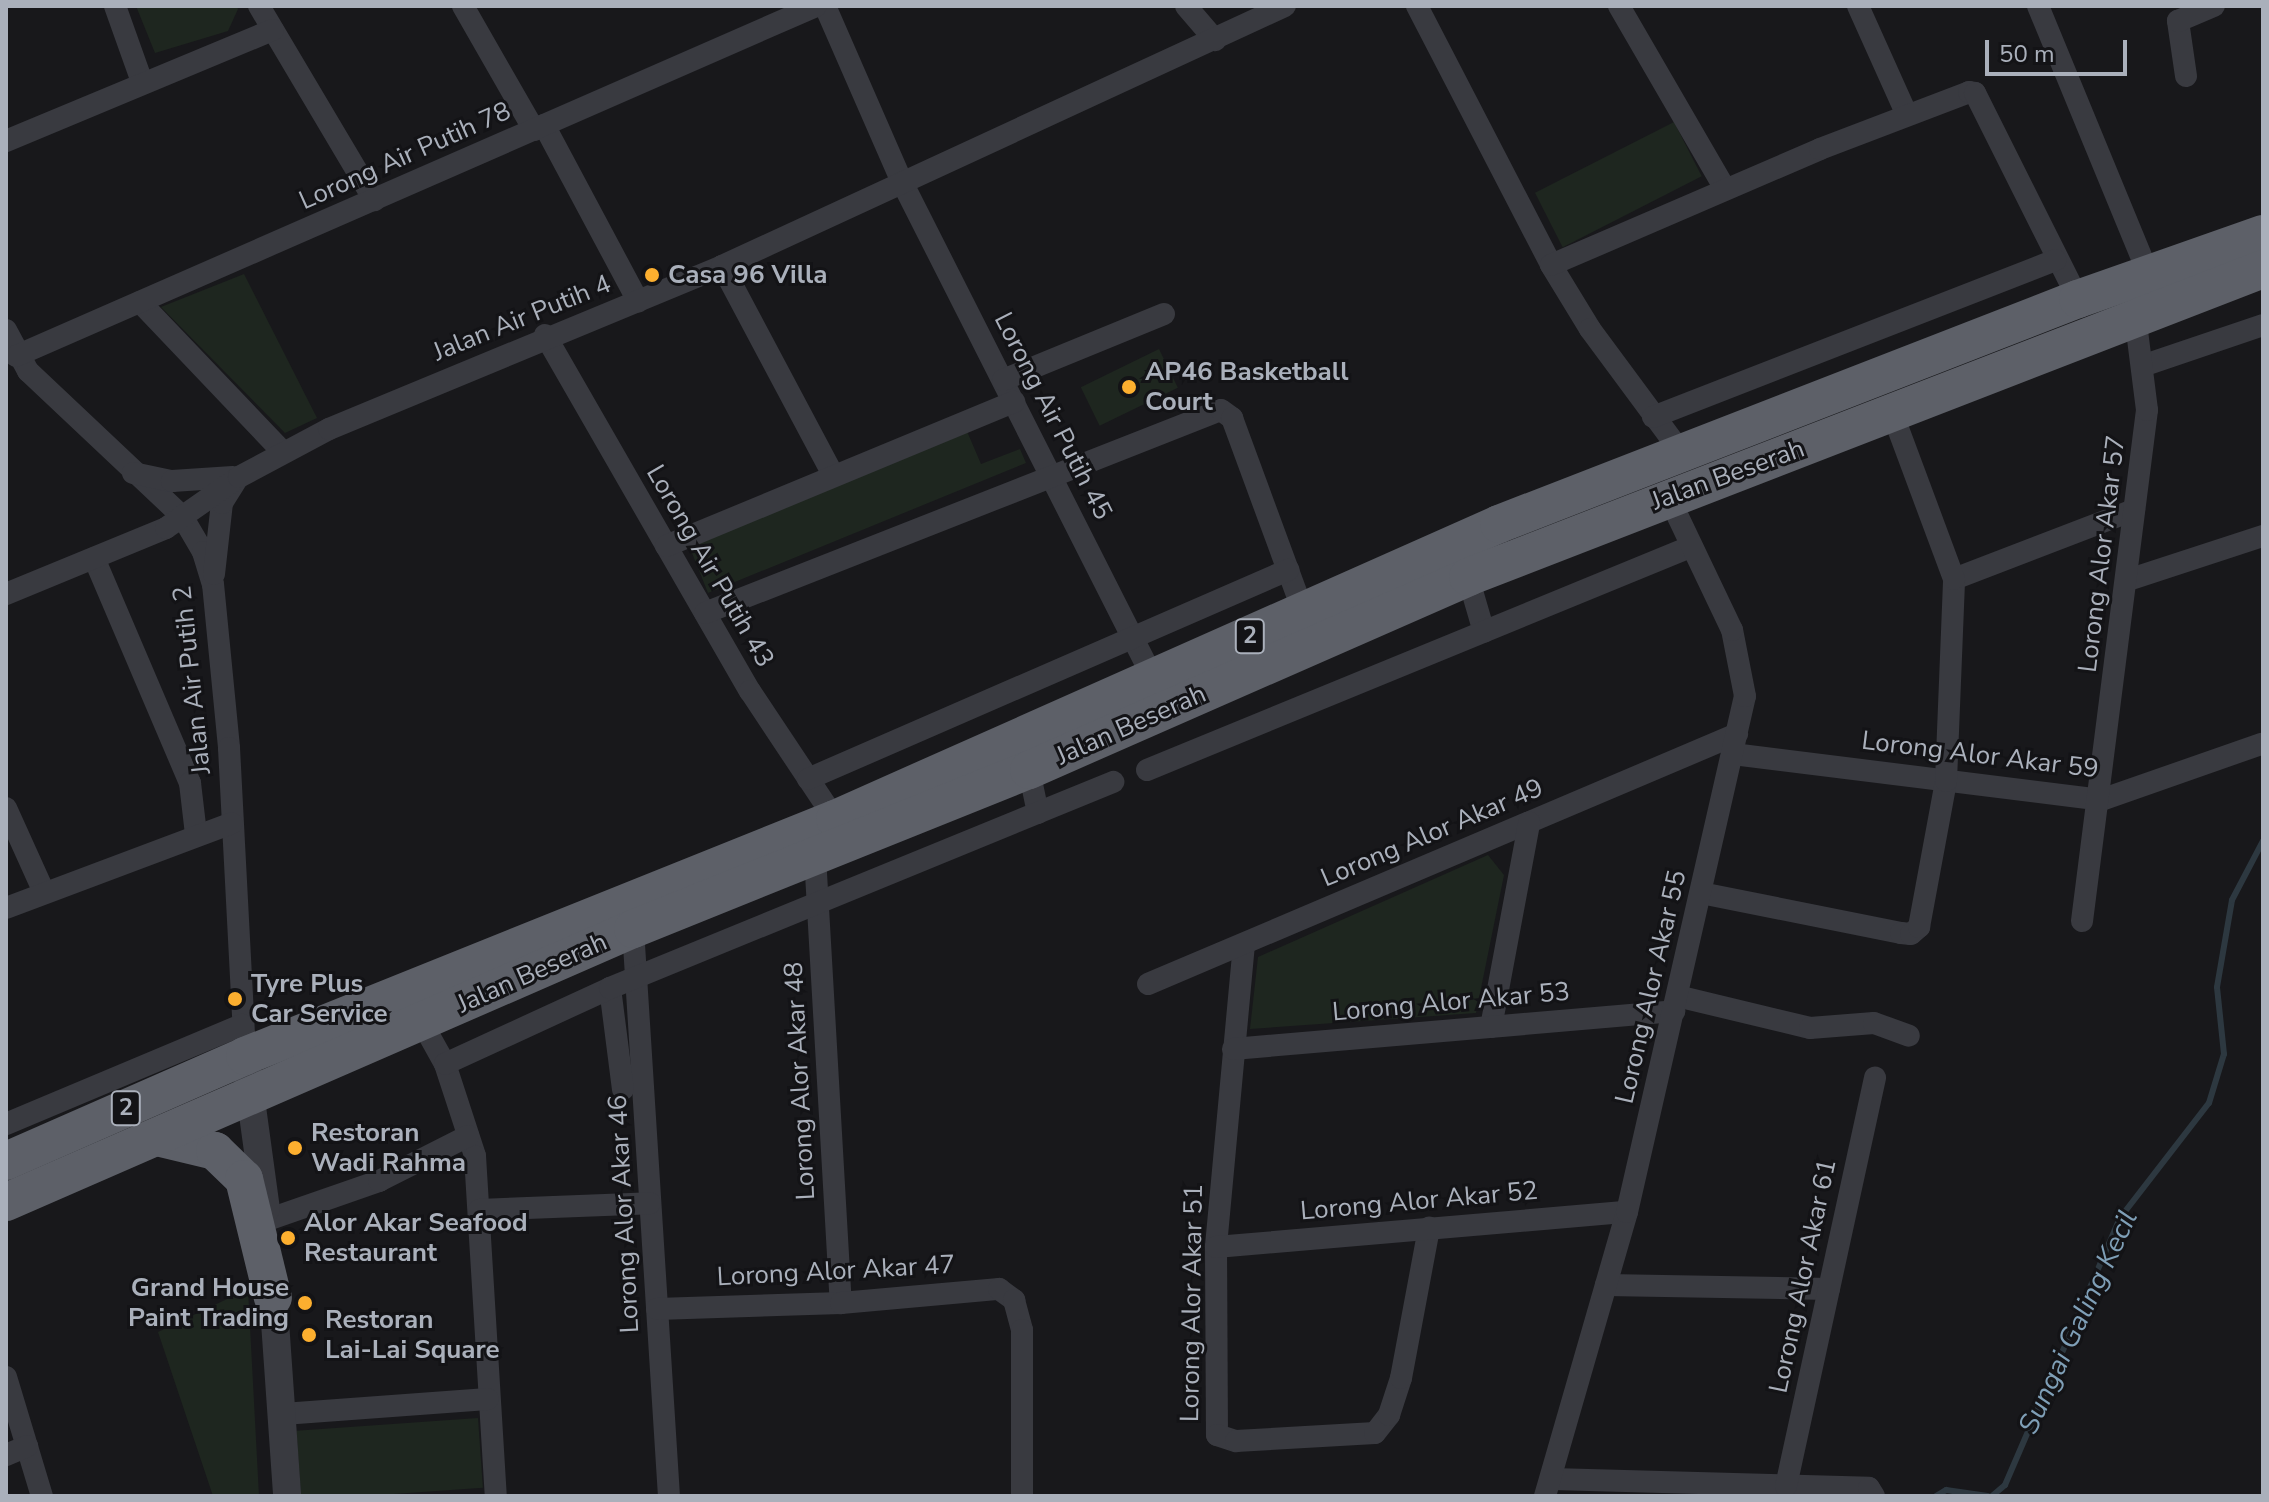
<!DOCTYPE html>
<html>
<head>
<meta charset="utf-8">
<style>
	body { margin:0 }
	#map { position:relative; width:2269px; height:1502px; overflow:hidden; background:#18181b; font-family:"Nunito Sans",sans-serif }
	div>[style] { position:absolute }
	.green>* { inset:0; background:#1e261f; transform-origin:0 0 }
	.stream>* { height:6px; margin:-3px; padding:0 3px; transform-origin:3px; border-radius:3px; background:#2d3840 }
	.minor>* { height:22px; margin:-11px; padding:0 11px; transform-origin:11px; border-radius:11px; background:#393a40 }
	.tertiary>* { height:28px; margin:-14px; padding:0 14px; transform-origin:14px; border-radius:14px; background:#393a40 }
	.trunk>* { height:38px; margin:-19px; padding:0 19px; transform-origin:19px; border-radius:19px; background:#5d6068 }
	.dots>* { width:22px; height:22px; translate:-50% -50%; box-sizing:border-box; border:4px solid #131316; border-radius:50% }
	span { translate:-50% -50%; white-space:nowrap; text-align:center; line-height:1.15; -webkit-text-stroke:6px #131316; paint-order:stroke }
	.shield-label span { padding:2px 6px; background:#131316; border:2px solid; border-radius:6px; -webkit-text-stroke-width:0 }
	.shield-label { font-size:24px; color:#aab0bb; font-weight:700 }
	.street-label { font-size:26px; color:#aab0bb }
	.poi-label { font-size:26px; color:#aab0bb; font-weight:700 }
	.left { translate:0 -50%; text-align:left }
	.right { translate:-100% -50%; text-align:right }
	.water-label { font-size:28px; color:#7f9fb7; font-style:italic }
	.frame { position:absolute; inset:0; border:8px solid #aab0bb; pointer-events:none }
	.scale { position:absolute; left:1985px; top:40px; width:142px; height:36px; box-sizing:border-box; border:4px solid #aab0bb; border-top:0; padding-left:10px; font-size:24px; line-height:28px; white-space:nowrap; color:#aab0bb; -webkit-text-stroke:6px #131316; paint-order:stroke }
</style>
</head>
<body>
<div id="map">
	<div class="green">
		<div style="clip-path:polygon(136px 6px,236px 6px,238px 9px,228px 31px,155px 53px)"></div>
		<div style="left:1674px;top:122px;width:61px;height:156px;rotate:63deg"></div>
		<div style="clip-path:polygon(244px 274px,317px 418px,285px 433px,161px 307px)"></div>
		<div style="left:1159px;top:349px;width:43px;height:87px;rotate:64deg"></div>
		<div style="clip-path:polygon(966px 429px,981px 464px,1020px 449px,1026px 463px,708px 593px,688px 543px)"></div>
		<div style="clip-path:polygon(1488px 855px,1504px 875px,1476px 1013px,1250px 1029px,1258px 957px)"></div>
		<div style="clip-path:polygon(248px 1289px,259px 1496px,213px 1496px,158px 1332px)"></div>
		<div style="left:478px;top:1418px;width:70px;height:182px;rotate:86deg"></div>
	</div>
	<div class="stream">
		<div style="left:1936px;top:1496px;width:12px;rotate:-31deg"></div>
		<div style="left:1946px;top:1490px;width:42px;rotate:8.1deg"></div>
		<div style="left:1992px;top:1496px;width:17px;rotate:-40deg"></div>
		<div style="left:2005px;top:1485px;width:291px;rotate:-66.7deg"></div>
		<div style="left:2120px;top:1218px;width:145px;rotate:-52.3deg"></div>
		<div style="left:2209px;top:1103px;width:51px;rotate:-73deg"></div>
		<div style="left:2224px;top:1054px;width:67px;rotate:-96deg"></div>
		<div style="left:2217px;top:987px;width:88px;rotate:-80.2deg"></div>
		<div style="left:2232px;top:900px;width:67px;rotate:-62.3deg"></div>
	</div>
	<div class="minor">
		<div style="left:115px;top:6px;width:81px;rotate:70.4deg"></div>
		<div style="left:259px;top:6px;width:226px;rotate:59.3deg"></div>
		<div style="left:463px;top:6px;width:143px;rotate:60.2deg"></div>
		<div style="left:825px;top:6px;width:192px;rotate:66.4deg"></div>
		<div style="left:902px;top:182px;width:554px;rotate:63.16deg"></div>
		<div style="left:1186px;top:6px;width:45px;rotate:49.5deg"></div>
		<div style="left:1417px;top:6px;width:292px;rotate:62.6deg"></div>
		<div style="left:1551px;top:265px;width:75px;rotate:58.6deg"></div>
		<div style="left:1590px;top:329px;width:153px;rotate:53.5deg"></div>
		<div style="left:1619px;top:6px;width:211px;rotate:59.9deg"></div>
		<div style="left:1858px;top:6px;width:117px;rotate:65.8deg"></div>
		<div style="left:2038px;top:6px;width:289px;rotate:67.6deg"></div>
		<div style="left:2186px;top:76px;width:56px;rotate:-98.3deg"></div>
		<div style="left:2178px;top:21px;width:39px;rotate:-23deg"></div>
		<div style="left:544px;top:125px;width:200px;rotate:61.9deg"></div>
		<div style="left:6px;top:141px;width:289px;rotate:-22.6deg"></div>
		<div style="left:1551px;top:265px;width:293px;rotate:-23.3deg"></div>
		<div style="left:1820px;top:149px;width:160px;rotate:-20.9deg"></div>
		<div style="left:1969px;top:92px;width:6px;rotate:9deg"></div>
		<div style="left:1975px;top:93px;width:230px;rotate:63.4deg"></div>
		<div style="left:722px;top:266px;width:234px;rotate:62deg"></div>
		<div style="left:140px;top:302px;width:207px;rotate:46.4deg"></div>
		<div style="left:6px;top:330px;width:47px;rotate:61.8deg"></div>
		<div style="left:28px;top:371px;width:212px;rotate:43.3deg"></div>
		<div style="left:182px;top:516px;width:42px;rotate:59.7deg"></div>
		<div style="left:203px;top:552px;width:34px;rotate:73deg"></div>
		<div style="left:213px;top:584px;width:165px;rotate:84.4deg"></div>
		<div style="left:229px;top:748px;width:308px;rotate:87deg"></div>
		<div style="left:545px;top:335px;width:411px;rotate:60.1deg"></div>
		<div style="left:750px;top:691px;width:154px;rotate:56.4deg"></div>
		<div style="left:16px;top:356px;width:873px;rotate:-23.63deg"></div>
		<div style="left:2145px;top:365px;width:125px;rotate:-18.7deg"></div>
		<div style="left:1003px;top:380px;width:174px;rotate:-22.3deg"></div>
		<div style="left:1653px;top:417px;width:432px;rotate:-21.3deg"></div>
		<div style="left:133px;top:473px;width:40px;rotate:12deg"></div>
		<div style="left:172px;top:481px;width:61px;rotate:-3.8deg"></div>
		<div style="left:666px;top:546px;width:377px;rotate:-22.5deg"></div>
		<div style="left:94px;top:558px;width:245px;rotate:66.9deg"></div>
		<div style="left:190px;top:783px;width:51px;rotate:83.3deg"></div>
		<div style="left:214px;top:574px;width:71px;rotate:-83.6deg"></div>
		<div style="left:222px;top:503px;width:26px;rotate:-58deg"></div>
		<div style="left:1468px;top:577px;width:57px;rotate:73.8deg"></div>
		<div style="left:1954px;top:579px;width:193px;rotate:-21deg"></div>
		<div style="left:2128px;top:580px;width:142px;rotate:-18.1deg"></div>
		<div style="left:6px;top:594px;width:173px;rotate:-22.4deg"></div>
		<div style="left:166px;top:528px;width:89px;rotate:-34.9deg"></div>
		<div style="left:239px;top:477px;width:102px;rotate:-28.1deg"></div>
		<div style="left:329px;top:429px;width:425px;rotate:-22.5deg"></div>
		<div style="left:722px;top:266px;width:620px;rotate:-24.79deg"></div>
		<div style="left:705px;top:613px;width:554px;rotate:-21.48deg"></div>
		<div style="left:1221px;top:410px;width:14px;rotate:36deg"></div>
		<div style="left:1232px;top:418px;width:209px;rotate:69.8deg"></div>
		<div style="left:1733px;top:754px;width:371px;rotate:7.1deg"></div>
		<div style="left:2101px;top:800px;width:170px;rotate:-19.3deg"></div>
		<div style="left:1029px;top:770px;width:44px;rotate:78.2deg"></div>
		<div style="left:1147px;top:770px;width:587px;rotate:-22.33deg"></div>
		<div style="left:808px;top:779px;width:524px;rotate:-23.53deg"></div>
		<div style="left:6px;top:808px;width:92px;rotate:65.7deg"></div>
		<div style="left:815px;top:856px;width:448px;rotate:86.7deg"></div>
		<div style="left:1701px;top:893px;width:204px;rotate:11.3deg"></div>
		<div style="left:1901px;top:933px;width:10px;rotate:6deg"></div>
		<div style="left:1911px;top:934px;width:11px;rotate:-41deg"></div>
		<div style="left:1919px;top:927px;width:148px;rotate:-79.5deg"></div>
		<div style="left:1946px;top:781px;width:202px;rotate:-87.7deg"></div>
		<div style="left:1954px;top:579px;width:175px;rotate:-110.4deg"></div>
		<div style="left:6px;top:908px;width:241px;rotate:-20.6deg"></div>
		<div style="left:2082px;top:921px;width:515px;rotate:-82.75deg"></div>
		<div style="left:2147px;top:410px;width:96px;rotate:-97.2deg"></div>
		<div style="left:633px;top:929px;width:568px;rotate:86.37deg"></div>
		<div style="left:1244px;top:944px;width:304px;rotate:95.3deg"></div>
		<div style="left:1216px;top:1247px;width:188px;rotate:89.7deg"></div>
		<div style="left:1217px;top:1435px;width:20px;rotate:18deg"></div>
		<div style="left:1236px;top:1441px;width:139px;rotate:-3.3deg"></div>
		<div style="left:1375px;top:1433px;width:23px;rotate:-52deg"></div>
		<div style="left:1389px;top:1415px;width:39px;rotate:-72deg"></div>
		<div style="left:1401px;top:1378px;width:153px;rotate:-79.4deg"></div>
		<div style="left:1148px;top:984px;width:640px;rotate:-23deg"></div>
		<div style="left:610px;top:988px;width:102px;rotate:82.7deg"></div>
		<div style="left:1677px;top:996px;width:137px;rotate:13.5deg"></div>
		<div style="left:1810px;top:1028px;width:64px;rotate:-4.5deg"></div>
		<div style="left:1874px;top:1023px;width:37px;rotate:20deg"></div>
		<div style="left:421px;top:1021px;width:49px;rotate:60.8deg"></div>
		<div style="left:445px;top:1064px;width:97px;rotate:71.9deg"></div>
		<div style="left:475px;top:1156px;width:341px;rotate:86.5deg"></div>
		<div style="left:1491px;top:1027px;width:208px;rotate:-79.4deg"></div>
		<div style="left:1233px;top:1049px;width:443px;rotate:-4.9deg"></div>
		<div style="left:445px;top:1064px;width:182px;rotate:-24.7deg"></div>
		<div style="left:610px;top:988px;width:544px;rotate:-22.27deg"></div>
		<div style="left:6px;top:1124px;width:256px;rotate:-22.8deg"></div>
		<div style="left:479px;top:1210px;width:171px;rotate:-2.3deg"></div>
		<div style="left:267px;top:1220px;width:119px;rotate:-19.2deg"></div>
		<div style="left:379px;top:1181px;width:100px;rotate:-26.8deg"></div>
		<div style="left:1216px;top:1247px;width:412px;rotate:-4.9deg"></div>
		<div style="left:1606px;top:1285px;width:223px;rotate:1deg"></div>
		<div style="left:657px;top:1309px;width:184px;rotate:-1.9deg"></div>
		<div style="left:841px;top:1303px;width:159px;rotate:-5.1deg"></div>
		<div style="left:999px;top:1289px;width:19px;rotate:36deg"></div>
		<div style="left:1014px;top:1300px;width:31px;rotate:75deg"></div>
		<div style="left:1022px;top:1330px;width:166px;rotate:90deg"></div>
		<div style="left:6px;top:1377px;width:124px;rotate:73.2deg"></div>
		<div style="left:283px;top:1414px;width:205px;rotate:-4.2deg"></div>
		<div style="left:6px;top:1455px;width:23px;rotate:-23deg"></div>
		<div style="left:1552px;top:1479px;width:317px;rotate:1.6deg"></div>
		<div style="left:1869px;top:1488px;width:9px;rotate:58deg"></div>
		<div style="left:1786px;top:1486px;width:418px;rotate:-77.7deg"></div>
		<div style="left:1545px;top:1496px;width:296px;rotate:-73.9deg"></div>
		<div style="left:1627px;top:1212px;width:529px;rotate:-77.12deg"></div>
		<div style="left:1745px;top:696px;width:67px;rotate:-101.1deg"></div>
		<div style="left:1732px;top:630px;width:148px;rotate:-115.5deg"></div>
	</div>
	<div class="tertiary">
		<div style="left:245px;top:1056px;width:154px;rotate:82.2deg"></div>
		<div style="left:272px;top:1279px;width:218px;rotate:86deg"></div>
	</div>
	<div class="trunk">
		<div style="left:157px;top:1137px;width:60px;rotate:13.6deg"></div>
		<div style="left:215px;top:1151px;width:40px;rotate:44deg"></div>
		<div style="left:244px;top:1179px;width:122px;rotate:76.3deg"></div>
		<div style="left:6px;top:1161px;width:261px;rotate:-23.7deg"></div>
		<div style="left:245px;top:1056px;width:636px;rotate:-21.89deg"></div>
		<div style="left:835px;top:819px;width:727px;rotate:-23.95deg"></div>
		<div style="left:1499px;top:524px;width:621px;rotate:-21.24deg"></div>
		<div style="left:2078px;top:299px;width:196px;rotate:-19.4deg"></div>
		<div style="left:6px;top:1202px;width:684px;rotate:-23.53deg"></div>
		<div style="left:633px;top:929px;width:427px;rotate:-21.9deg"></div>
		<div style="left:1029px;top:770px;width:480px;rotate:-23.7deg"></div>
		<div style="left:1468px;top:577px;width:853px;rotate:-21.18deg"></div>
	</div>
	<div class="dots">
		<div style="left:652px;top:275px;background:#fcaf2f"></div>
		<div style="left:1129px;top:387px;background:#fcaf2f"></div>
		<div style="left:235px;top:999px;background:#fcaf2f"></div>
		<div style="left:295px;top:1148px;background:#fcaf2f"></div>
		<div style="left:288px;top:1238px;background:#fcaf2f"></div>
		<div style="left:305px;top:1303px;background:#fcaf2f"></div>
		<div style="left:309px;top:1335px;background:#fcaf2f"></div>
	</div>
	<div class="shield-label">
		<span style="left:1250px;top:636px">2</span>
		<span style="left:126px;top:1108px">2</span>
	</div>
	<div class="street-label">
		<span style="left:405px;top:156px;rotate:-24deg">Lorong Air Putih 78</span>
		<span style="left:522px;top:318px;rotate:-22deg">Jalan Air Putih 4</span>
		<span style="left:1053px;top:416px;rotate:63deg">Lorong Air Putih 45</span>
		<span style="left:1728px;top:475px;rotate:-20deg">Jalan Beserah</span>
		<span style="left:2102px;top:554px;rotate:-83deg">Lorong Alor Akar 57</span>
		<span style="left:710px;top:566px;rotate:60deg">Lorong Air Putih 43</span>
		<span style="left:192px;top:680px;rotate:-96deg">Jalan Air Putih 2</span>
		<span style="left:1131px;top:725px;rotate:-24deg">Jalan Beserah</span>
		<span style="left:1980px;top:755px;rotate:7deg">Lorong Alor Akar 59</span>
		<span style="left:1432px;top:833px;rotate:-23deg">Lorong Alor Akar 49</span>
		<span style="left:532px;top:973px;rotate:-24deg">Jalan Beserah</span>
		<span style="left:1651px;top:987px;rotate:-77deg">Lorong Alor Akar 55</span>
		<span style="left:1451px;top:1002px;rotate:-5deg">Lorong Alor Akar 53</span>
		<span style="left:800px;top:1081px;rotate:-93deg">Lorong Alor Akar 48</span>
		<span style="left:1419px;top:1201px;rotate:-5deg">Lorong Alor Akar 52</span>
		<span style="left:624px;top:1214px;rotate:-93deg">Lorong Alor Akar 46</span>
		<span style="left:836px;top:1271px;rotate:-3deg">Lorong Alor Akar 47</span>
		<span style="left:1803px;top:1276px;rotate:-78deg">Lorong Alor Akar 61</span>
		<span style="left:1192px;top:1303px;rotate:-89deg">Lorong Alor Akar 51</span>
	</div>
	<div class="poi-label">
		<span class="left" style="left:668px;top:275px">Casa 96 Villa</span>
		<span class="left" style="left:1145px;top:387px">AP46 Basketball<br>Court</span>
		<span class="left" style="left:251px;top:999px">Tyre Plus<br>Car Service</span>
		<span class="left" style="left:311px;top:1148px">Restoran<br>Wadi Rahma</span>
		<span class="left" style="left:304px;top:1238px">Alor Akar Seafood<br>Restaurant</span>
		<span class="right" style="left:289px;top:1303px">Grand House<br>Paint Trading</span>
		<span class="left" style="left:325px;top:1335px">Restoran<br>Lai-Lai Square</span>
	</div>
	<div class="water-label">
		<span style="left:2078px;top:1322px;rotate:-65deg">Sungai Galing Kecil</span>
	</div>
	<div class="frame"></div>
	<div class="scale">50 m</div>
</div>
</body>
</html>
